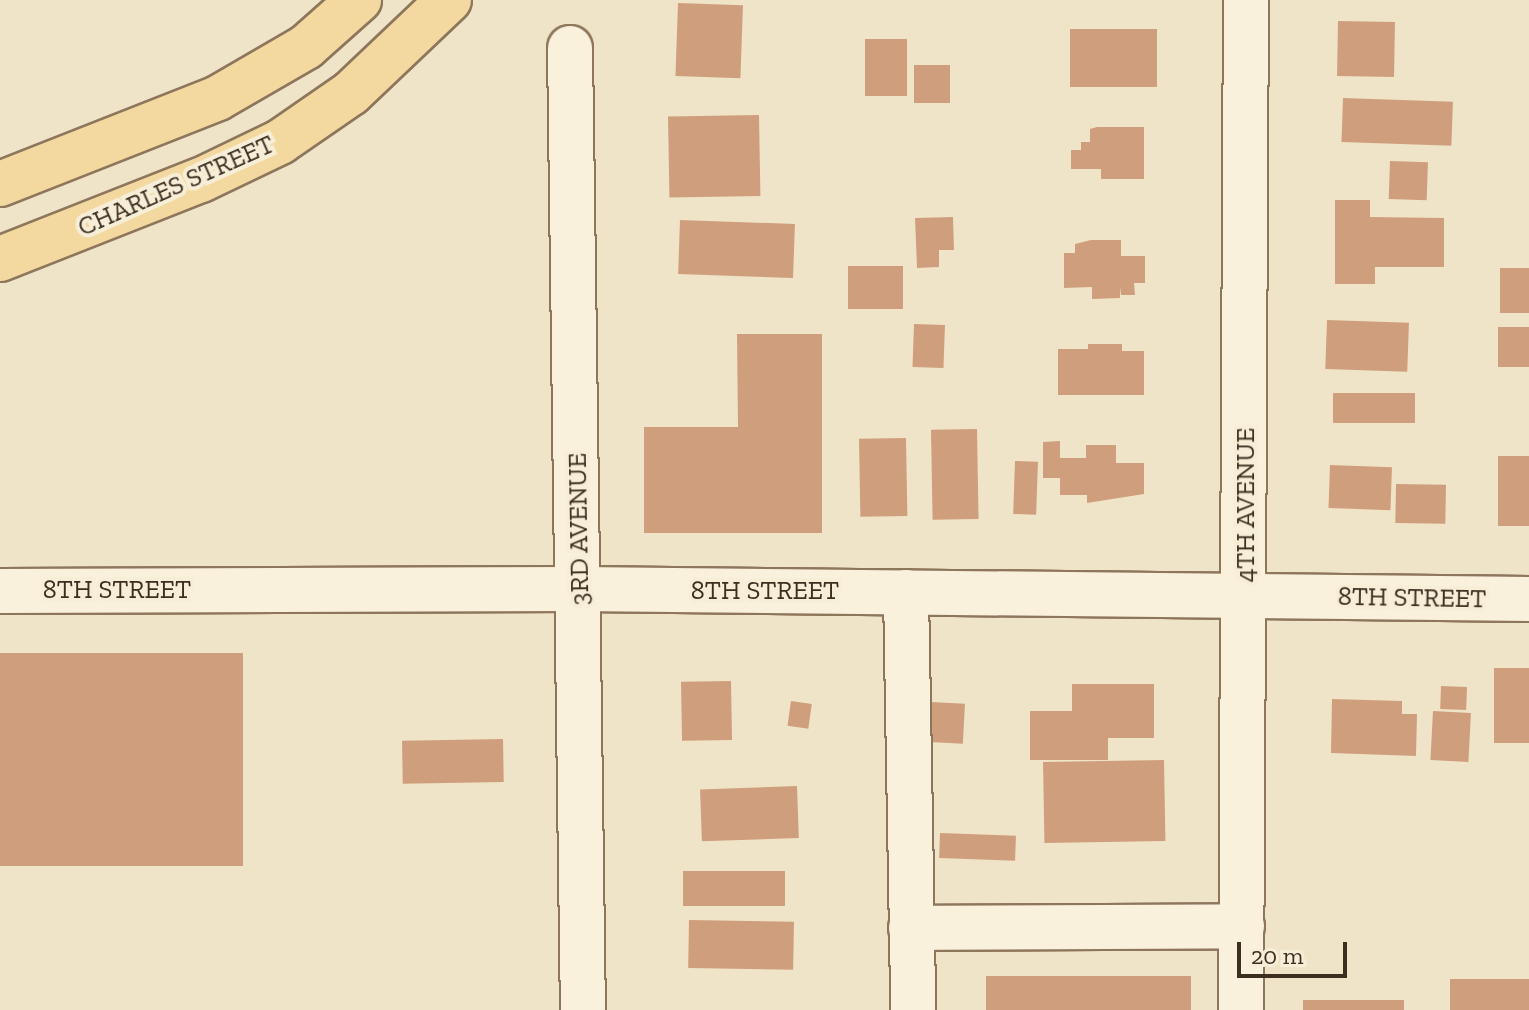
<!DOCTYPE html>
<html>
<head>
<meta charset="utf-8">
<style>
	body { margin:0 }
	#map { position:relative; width:1529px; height:1010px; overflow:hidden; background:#f0e4c8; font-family:"Zilla Slab",serif }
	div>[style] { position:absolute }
	.building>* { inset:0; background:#cf9f7d; transform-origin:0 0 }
	.roads { filter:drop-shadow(2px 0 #8d765c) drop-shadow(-2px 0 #8d765c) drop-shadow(0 2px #8d765c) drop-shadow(0 -2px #8d765c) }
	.minor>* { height:44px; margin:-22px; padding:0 22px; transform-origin:22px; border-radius:22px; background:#faf1dc }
	.major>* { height:44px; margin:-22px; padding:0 22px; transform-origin:22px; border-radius:22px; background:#f3d9a0 }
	span { translate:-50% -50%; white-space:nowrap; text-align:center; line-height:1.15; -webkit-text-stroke:8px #f7eed8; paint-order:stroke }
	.street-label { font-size:26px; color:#3d2e20 }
	.scale { position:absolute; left:1237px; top:942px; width:110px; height:36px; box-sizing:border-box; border:4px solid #3d2e20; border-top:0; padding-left:10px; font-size:24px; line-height:28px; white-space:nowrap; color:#3d2e20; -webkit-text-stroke:6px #f7eed8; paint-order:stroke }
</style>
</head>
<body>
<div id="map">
	<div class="building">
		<div style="left:678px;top:3px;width:65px;height:73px;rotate:2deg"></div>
		<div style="left:1338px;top:21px;width:57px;height:55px;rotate:1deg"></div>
		<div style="left:1070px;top:29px;width:87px;height:58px"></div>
		<div style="left:865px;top:39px;width:42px;height:57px"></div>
		<div style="left:914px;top:65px;width:36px;height:38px"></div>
		<div style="left:1343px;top:98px;width:110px;height:44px;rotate:2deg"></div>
		<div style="left:759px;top:115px;width:81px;height:91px;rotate:89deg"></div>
		<div style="clip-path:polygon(1097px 127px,1144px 127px,1144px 179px,1101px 179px,1101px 169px,1071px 169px,1071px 150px,1081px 150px,1081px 142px,1090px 142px,1090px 129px)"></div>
		<div style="left:1390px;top:161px;width:38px;height:38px;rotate:2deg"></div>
		<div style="clip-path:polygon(1335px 200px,1370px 200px,1370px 217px,1444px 218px,1444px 267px,1375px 267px,1375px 284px,1335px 284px)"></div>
		<div style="clip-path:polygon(953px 217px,954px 250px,939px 250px,939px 267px,917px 268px,915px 218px)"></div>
		<div style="left:680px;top:220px;width:115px;height:54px;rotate:2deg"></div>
		<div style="clip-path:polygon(1091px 240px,1121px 240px,1121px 256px,1145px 256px,1145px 283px,1134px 283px,1135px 295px,1121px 295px,1120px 287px,1120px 298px,1092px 299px,1092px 287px,1064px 288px,1064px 253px,1075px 253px,1075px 244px)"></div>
		<div style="left:848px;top:266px;width:55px;height:43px"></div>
		<div style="left:1500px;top:268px;width:29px;height:45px"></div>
		<div style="left:1327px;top:320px;width:82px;height:49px;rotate:2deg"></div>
		<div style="left:914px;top:324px;width:31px;height:43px;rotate:2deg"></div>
		<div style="left:1529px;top:327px;width:40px;height:31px;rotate:90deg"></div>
		<div style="clip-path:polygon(737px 334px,822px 334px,822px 533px,644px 533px,644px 427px,738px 427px)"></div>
		<div style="clip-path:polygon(1088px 344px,1122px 344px,1122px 351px,1144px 351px,1144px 395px,1058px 395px,1058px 349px,1088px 349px)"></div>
		<div style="left:1415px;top:393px;width:30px;height:82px;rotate:90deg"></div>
		<div style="left:977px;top:429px;width:90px;height:46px;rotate:89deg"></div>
		<div style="left:906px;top:438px;width:78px;height:47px;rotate:89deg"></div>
		<div style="clip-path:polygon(1060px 441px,1060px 458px,1086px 458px,1086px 445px,1116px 445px,1116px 463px,1144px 463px,1144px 494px,1087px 503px,1087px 495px,1060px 495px,1060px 478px,1043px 478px,1043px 442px)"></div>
		<div style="left:1529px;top:456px;width:70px;height:31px;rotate:90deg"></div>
		<div style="left:1015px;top:461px;width:23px;height:53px;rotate:2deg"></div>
		<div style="left:1330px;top:465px;width:62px;height:43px;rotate:2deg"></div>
		<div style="left:1396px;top:484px;width:50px;height:39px;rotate:1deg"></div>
		<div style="left:0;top:653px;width:243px;height:213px"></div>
		<div style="left:1529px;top:668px;width:75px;height:35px;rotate:90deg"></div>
		<div style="left:731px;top:681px;width:59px;height:50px;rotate:89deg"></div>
		<div style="clip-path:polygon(1072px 684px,1154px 684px,1154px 738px,1108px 738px,1108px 760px,1030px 760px,1030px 711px,1072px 711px)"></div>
		<div style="left:1441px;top:686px;width:26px;height:23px;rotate:2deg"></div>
		<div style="clip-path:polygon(1332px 699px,1402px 701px,1402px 714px,1417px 714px,1416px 756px,1331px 753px)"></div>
		<div style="left:791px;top:701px;width:21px;height:25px;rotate:8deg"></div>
		<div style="left:931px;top:702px;width:34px;height:40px;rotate:3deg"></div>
		<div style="left:1433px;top:711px;width:38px;height:49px;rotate:3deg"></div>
		<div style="left:503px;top:739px;width:43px;height:101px;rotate:89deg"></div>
		<div style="left:1164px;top:760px;width:81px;height:121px;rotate:89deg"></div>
		<div style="left:797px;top:786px;width:52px;height:97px;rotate:88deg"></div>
		<div style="left:940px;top:833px;width:76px;height:25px;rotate:2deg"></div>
		<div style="left:785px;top:871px;width:35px;height:102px;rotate:90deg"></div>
		<div style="left:689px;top:920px;width:105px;height:48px;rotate:1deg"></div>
		<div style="left:986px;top:976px;width:205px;height:34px"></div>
		<div style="left:1450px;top:979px;width:79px;height:31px"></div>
		<div style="left:1303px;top:1000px;width:101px;height:10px"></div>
	</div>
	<div class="roads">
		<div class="minor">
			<div style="left:570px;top:48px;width:962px;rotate:89.23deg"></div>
			<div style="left:0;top:591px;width:580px;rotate:-0.2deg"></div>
			<div style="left:580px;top:589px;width:949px;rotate:0.6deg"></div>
			<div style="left:906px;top:592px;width:418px;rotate:89deg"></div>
			<div style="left:911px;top:928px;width:331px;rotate:-0.3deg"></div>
			<div style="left:1241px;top:1010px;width:1010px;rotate:-89.72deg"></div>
		</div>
		<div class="major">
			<div style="left:0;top:184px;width:234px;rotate:-21.5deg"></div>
			<div style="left:218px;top:98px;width:102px;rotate:-30.1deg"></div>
			<div style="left:306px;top:47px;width:71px;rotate:-41.6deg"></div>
			<div style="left:0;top:259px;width:216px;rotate:-21.5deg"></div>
			<div style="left:201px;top:180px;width:88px;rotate:-25.7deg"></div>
			<div style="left:280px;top:142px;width:86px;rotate:-34.6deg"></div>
			<div style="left:351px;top:93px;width:135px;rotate:-43.5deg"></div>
		</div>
	</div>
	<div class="street-label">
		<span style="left:176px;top:186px;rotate:-24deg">CHARLES STREET</span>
		<span style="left:1246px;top:505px;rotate:-90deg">4TH AVENUE</span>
		<span style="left:579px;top:529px;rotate:-91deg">3RD AVENUE</span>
		<span style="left:117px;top:590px">8TH STREET</span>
		<span style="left:765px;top:591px">8TH STREET</span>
		<span style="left:1412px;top:598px;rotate:1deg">8TH STREET</span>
	</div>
	<div class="scale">20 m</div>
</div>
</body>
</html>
